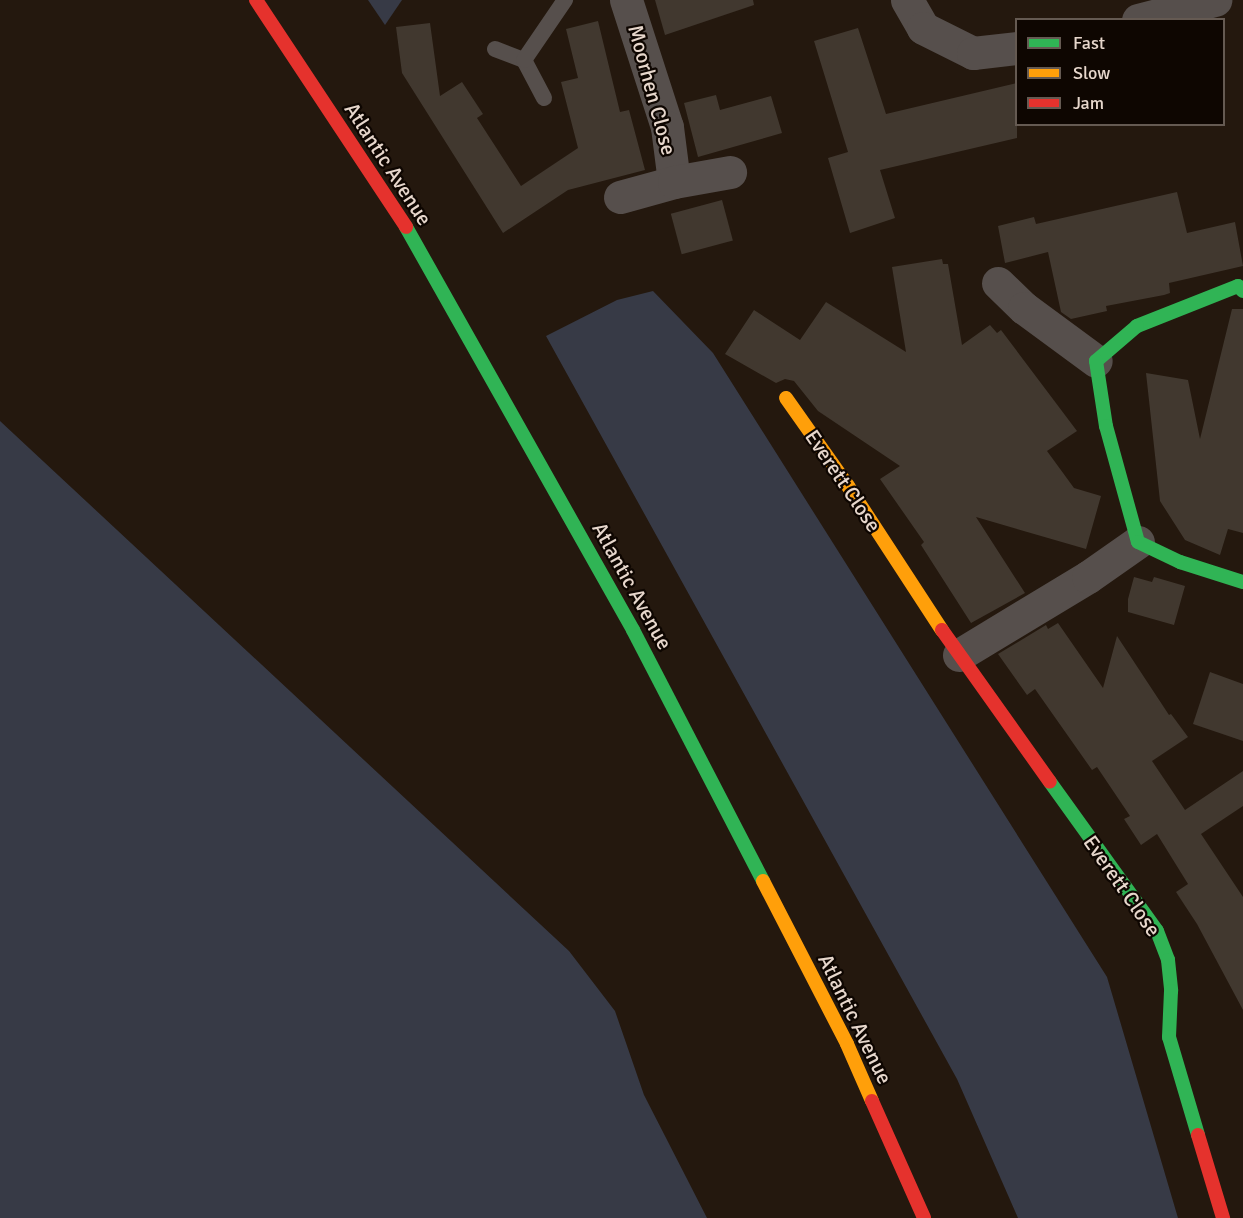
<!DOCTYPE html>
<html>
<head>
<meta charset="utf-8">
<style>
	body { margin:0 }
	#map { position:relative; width:1243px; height:1218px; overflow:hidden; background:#24180e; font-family:Signika,sans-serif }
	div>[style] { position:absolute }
	.green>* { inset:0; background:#373a46 }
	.building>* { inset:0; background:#41382f; transform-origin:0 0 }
	.lane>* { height:16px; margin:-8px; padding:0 8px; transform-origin:8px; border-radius:8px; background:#564f4c }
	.street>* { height:33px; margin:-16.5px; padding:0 16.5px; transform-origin:16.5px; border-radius:16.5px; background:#564f4c }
	.fast>* { height:14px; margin:-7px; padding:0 7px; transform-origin:7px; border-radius:7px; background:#30b455 }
	.slow>* { height:14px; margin:-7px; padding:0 7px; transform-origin:7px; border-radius:7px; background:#ff9f0a }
	.jam>* { height:14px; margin:-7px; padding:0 7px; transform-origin:7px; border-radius:7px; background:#e5322d }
	span { translate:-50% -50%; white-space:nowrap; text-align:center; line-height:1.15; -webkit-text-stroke:4.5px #0e0601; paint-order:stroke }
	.street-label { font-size:21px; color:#e7d7cc }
	.legend { position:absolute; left:1015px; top:18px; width:210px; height:108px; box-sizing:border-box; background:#0e0601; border:2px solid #655a52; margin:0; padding:8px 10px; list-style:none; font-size:18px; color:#e7d7cc }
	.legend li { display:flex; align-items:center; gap:12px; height:30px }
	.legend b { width:30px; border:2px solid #655a52 }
</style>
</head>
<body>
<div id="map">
	<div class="green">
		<div style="clip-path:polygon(368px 0,402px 0,385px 25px)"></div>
		<div style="clip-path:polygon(653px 291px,713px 353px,1107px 977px,1178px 1218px,1018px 1218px,957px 1079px,546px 336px,617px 300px)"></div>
		<div style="clip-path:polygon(0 421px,569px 951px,615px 1011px,644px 1095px,707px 1218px,0 1218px)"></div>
	</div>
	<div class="building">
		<div style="clip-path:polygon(655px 0,753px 0,754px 5px,665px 35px)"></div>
		<div style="clip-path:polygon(598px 21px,620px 112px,629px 110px,645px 170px,568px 190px,503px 233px,402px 73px,396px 27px,430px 23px,440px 96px,462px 82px,483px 114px,477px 118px,521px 186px,578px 148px,561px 82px,578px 78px,566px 29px)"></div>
		<div style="clip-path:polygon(858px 28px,886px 114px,1017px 83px,1017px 138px,880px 170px,895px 218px,850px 233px,828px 158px,848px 152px,814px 41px)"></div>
		<div style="clip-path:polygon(716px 95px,720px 110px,771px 96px,782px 133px,698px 157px,684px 103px)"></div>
		<div style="clip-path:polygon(1177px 192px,1187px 233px,1235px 222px,1243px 266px,1169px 283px,1170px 293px,1164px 295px,1106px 306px,1107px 311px,1071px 319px,1061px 312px,1048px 252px,1005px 263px,998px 226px,1034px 217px,1036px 224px)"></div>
		<div style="left:722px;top:200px;width:42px;height:53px;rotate:75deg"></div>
		<div style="clip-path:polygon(942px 259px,943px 264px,948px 264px,962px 345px,990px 325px,997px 333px,1001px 330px,1077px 431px,1047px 451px,1074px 488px,1101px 496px,1086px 549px,976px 517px,1025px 593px,971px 623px,921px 545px,924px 542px,880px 479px,900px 466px,818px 411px,794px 381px,785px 379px,776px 383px,725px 354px,754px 310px,800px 340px,826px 302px,906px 352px,892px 267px)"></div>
		<div style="clip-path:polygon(1232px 309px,1243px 309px,1243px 533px,1228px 529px,1220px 555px,1185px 540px,1160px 501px,1146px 373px,1188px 380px,1200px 439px)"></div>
		<div style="clip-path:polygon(1134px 577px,1152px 582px,1154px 577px,1185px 586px,1174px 625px,1128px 612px,1128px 599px)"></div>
		<div style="clip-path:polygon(1058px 623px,1103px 688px,1117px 636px,1169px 715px,1171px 714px,1188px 737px,1152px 761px,1185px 810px,1243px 771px,1243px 806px,1201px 834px,1243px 897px,1243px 1010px,1197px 924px,1176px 892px,1188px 884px,1157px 834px,1141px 845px,1124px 819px,1130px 816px,1097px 767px,1092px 770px,1035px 689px,1027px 695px,998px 654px,1046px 625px,1048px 629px)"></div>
		<div style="clip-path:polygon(1210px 672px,1243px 684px,1243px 741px,1193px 724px)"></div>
	</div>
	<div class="lane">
		<div style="left:495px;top:49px;width:31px;rotate:21deg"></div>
		<div style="left:524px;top:60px;width:43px;rotate:62.2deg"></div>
		<div style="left:524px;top:60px;width:73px;rotate:-55.7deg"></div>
	</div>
	<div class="street">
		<div style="left:626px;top:0;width:133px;rotate:72.1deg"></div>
		<div style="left:667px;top:127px;width:55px;rotate:82.7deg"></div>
		<div style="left:907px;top:0;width:32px;rotate:60deg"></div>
		<div style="left:923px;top:28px;width:56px;rotate:26.6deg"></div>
		<div style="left:973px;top:53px;width:43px;rotate:-6.6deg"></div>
		<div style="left:1138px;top:20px;width:80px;rotate:-14.6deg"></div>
		<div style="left:620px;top:197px;width:56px;rotate:-15.5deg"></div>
		<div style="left:674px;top:182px;width:57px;rotate:-10.1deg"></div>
		<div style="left:998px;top:283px;width:36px;rotate:44deg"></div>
		<div style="left:1024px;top:308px;width:89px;rotate:36.4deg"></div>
		<div style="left:959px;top:655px;width:151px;rotate:-31.2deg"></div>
		<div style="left:1088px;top:577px;width:61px;rotate:-35deg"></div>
	</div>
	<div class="fast">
		<div style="left:406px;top:227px;width:463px;rotate:60.6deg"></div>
		<div style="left:633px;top:630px;width:283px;rotate:62.6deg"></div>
		<div style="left:1243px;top:291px;width:7px;rotate:-135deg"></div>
		<div style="left:1238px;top:286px;width:109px;rotate:158.4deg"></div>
		<div style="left:1137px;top:326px;width:54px;rotate:139.5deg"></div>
		<div style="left:1096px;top:361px;width:66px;rotate:81.3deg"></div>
		<div style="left:1106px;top:426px;width:120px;rotate:74.6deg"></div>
		<div style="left:1138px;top:542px;width:47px;rotate:25.5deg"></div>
		<div style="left:1180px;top:562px;width:66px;rotate:17.6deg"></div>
		<div style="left:1050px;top:782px;width:183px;rotate:54.3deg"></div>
		<div style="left:1157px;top:931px;width:31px;rotate:69deg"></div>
		<div style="left:1168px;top:960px;width:31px;rotate:84deg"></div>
		<div style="left:1171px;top:991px;width:46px;rotate:92.5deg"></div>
		<div style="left:1169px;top:1037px;width:102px;rotate:73.5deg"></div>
	</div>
	<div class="slow">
		<div style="left:786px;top:398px;width:108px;rotate:54.8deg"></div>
		<div style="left:848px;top:486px;width:172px;rotate:56.9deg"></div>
		<div style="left:763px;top:881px;width:183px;rotate:62.7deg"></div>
		<div style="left:847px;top:1044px;width:62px;rotate:66.3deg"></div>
	</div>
	<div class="jam">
		<div style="left:256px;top:0;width:272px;rotate:56.5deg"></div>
		<div style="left:942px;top:630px;width:186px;rotate:54.6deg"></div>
		<div style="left:872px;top:1101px;width:128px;rotate:66deg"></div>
		<div style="left:1198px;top:1135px;width:87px;rotate:73.2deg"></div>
	</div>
	<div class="street-label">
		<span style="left:652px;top:90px;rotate:75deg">Moorhen Close</span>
		<span style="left:388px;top:164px;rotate:57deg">Atlantic Avenue</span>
		<span style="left:843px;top:481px;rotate:56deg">Everett Close</span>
		<span style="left:632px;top:586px;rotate:61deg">Atlantic Avenue</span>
		<span style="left:1122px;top:886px;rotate:55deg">Everett Close</span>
		<span style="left:855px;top:1019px;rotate:64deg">Atlantic Avenue</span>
	</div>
	<ul class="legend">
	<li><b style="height:8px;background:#30b455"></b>Fast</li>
	<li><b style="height:8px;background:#ff9f0a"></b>Slow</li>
	<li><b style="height:8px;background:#e5322d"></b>Jam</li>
	</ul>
</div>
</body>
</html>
